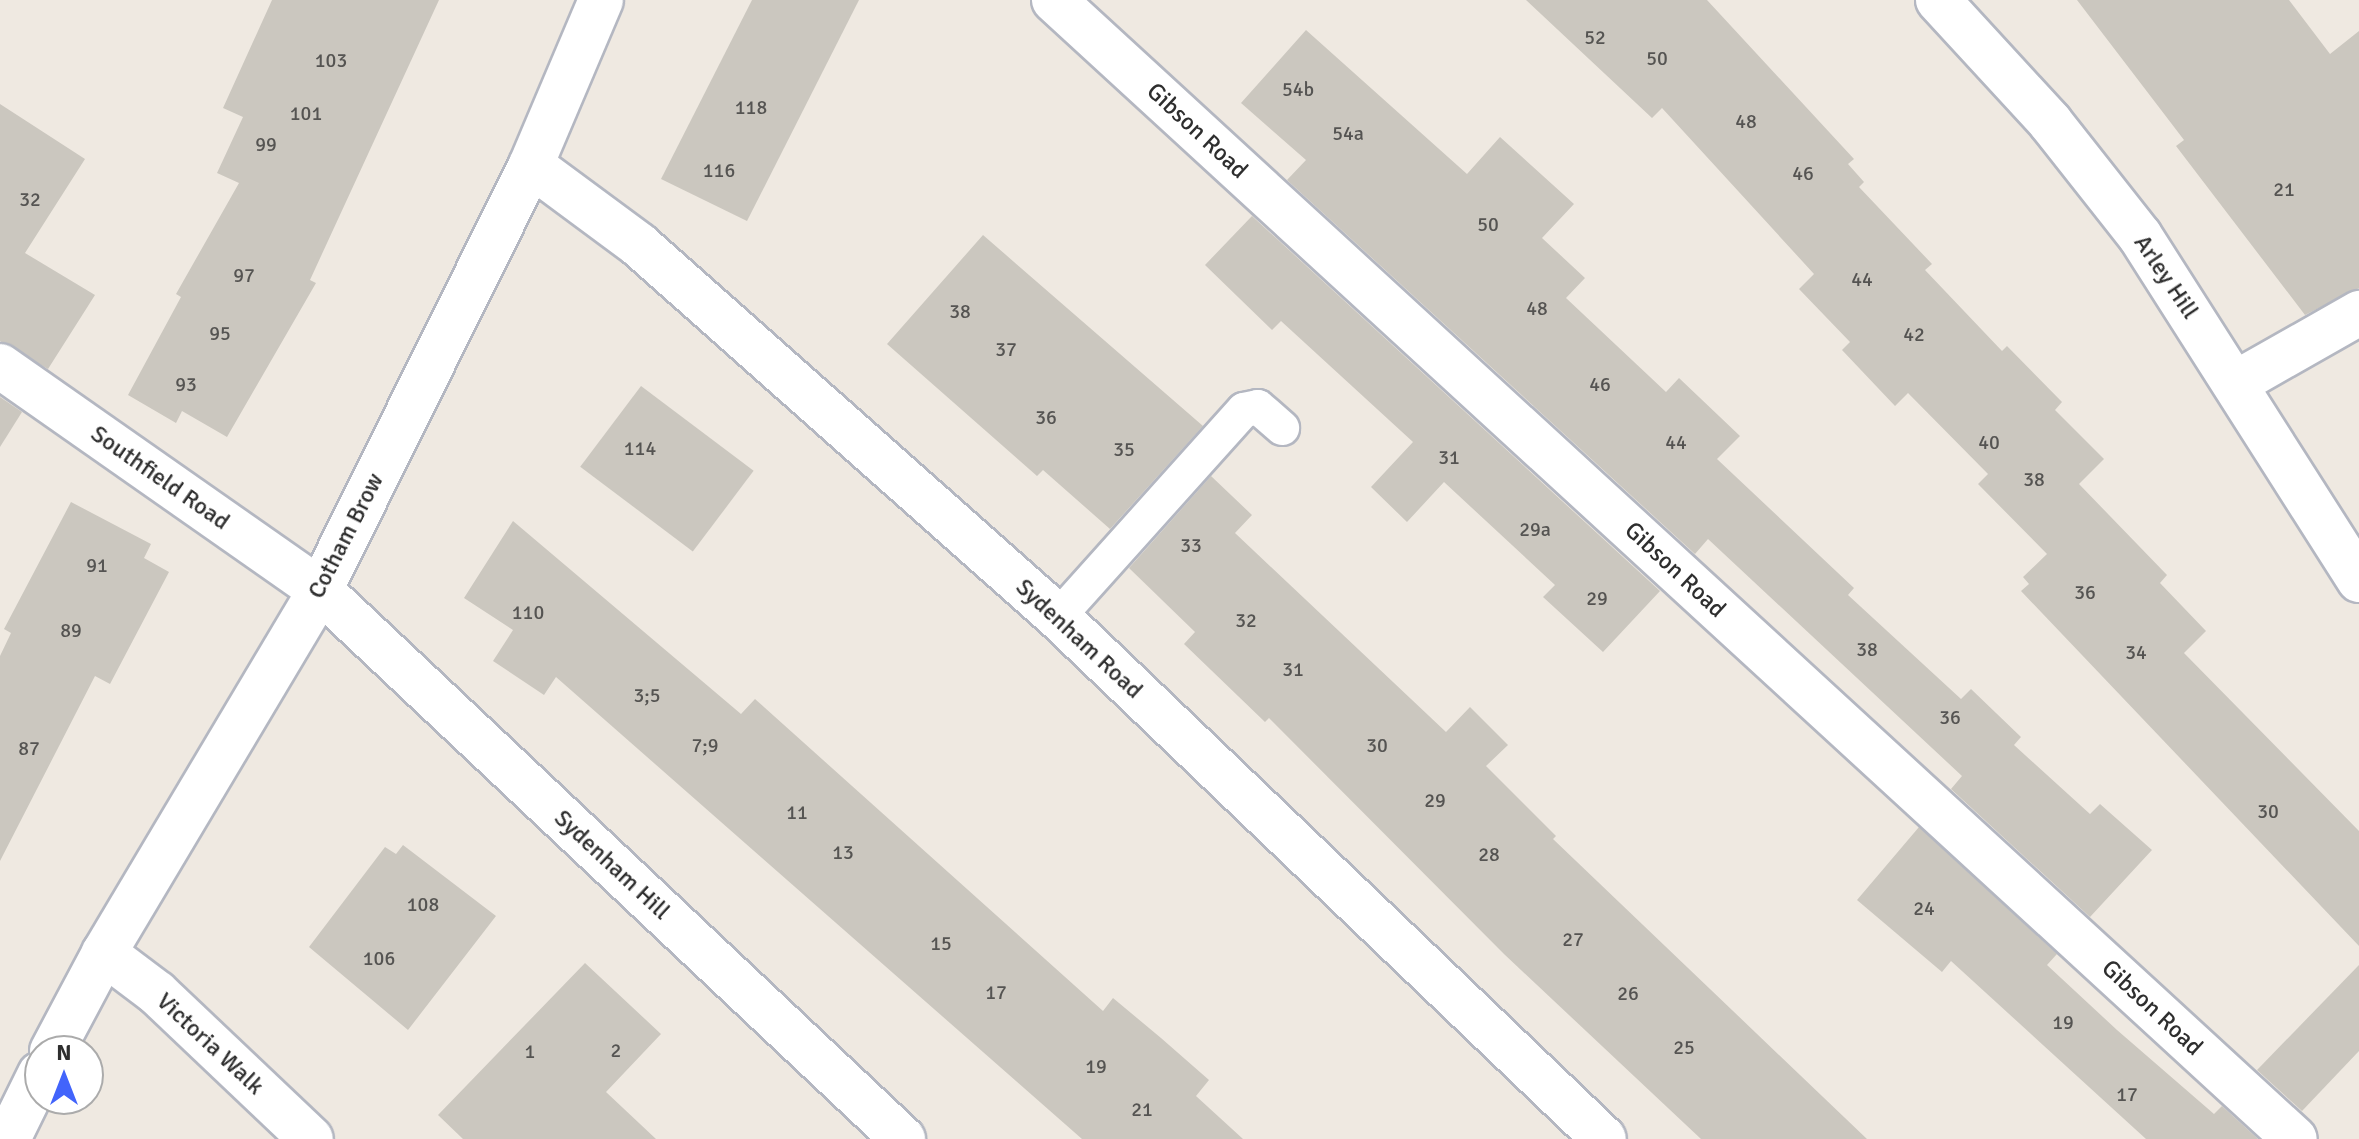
<!DOCTYPE html>
<html>
<head>
<meta charset="utf-8">
<style>
	body { margin:0 }
	#map { position:relative; width:2359px; height:1139px; overflow:hidden; background:#efe9e1; font-family:Signika,sans-serif }
	div>[style] { position:absolute }
	.building>* { inset:0; background:#cbc7bf; transform-origin:0 0 }
	.roads { filter:drop-shadow(2px 0 #b4b7c1) drop-shadow(-2px 0 #b4b7c1) drop-shadow(0 2px #b4b7c1) drop-shadow(0 -2px #b4b7c1) }
	.service>* { height:34px; margin:-17px; padding:0 17px; transform-origin:17px; border-radius:17px; background:#fff }
	.minor>* { height:44px; margin:-22px; padding:0 22px; transform-origin:22px; border-radius:22px; background:#fff }
	.tertiary>* { height:44px; margin:-22px; padding:0 22px; transform-origin:22px; border-radius:22px; background:#fff }
	span { translate:-50% -50%; white-space:nowrap; text-align:center; line-height:1.15; -webkit-text-stroke:7px #fff; paint-order:stroke }
	.number-label { font-size:20px; color:#555452 }
	.number-label span { -webkit-text-stroke-width:0 }
	.street-label { font-size:24px; color:#2e2e2e }
	.north { position:absolute; left:24px; top:1035px; width:80px; height:80px; box-sizing:border-box; background:#fff; border:2px solid #ababab; border-radius:50%; rotate:0deg; font-size:22px; font-weight:700; line-height:32px; text-align:center; color:#2e2e2e }
	.north::after { content:''; display:block; margin:auto; width:28px; height:36px; background:#4264fb; clip-path:polygon(50% 0,100% 100%,50% 72%,0 100%) }
</style>
</head>
<body>
<div id="map">
	<div class="building">
		<div style="clip-path:polygon(272px 0,439px 0,310px 280px,316px 283px,227px 437px,182px 411px,176px 423px,128px 395px,181px 297px,176px 294px,239px 183px,217px 173px,243px 117px,223px 108px)"></div>
		<div style="clip-path:polygon(752px 0,859px 0,747px 221px,661px 179px)"></div>
		<div style="clip-path:polygon(1526px 0,1707px 0,1854px 159px,1848px 164px,1864px 182px,1859px 187px,1932px 264px,1925px 270px,2002px 351px,2007px 346px,2062px 402px,2055px 410px,2104px 459px,2079px 484px,2167px 575px,2160px 583px,2206px 631px,2184px 653px,2359px 831px,2359px 946px,2021px 591px,2029px 584px,2023px 577px,2047px 554px,1978px 484px,1988px 474px,1908px 393px,1895px 406px,1842px 350px,1850px 342px,1799px 289px,1814px 274px,1662px 108px,1652px 118px)"></div>
		<div style="clip-path:polygon(2077px 0,2289px 0,2330px 54px,2359px 31px,2359px 288px,2305px 315px,2176px 146px,2184px 140px)"></div>
		<div style="clip-path:polygon(1306px 30px,1467px 174px,1500px 137px,1574px 204px,1542px 238px,1585px 278px,1566px 298px,1666px 392px,1679px 378px,1740px 436px,1717px 459px,1854px 588px,1848px 595px,1961px 699px,1971px 689px,2021px 737px,2014px 745px,2090px 814px,2100px 804px,2152px 850px,2090px 917px,1951px 789px,1962px 776px,1708px 539px,1695px 554px,1287px 180px,1306px 160px,1241px 103px)"></div>
		<div style="clip-path:polygon(0 104px,85px 159px,25px 253px,95px 295px,48px 369px,0 341px)"></div>
		<div style="clip-path:polygon(1252px 216px,1660px 591px,1603px 652px,1543px 597px,1555px 585px,1444px 482px,1407px 522px,1371px 487px,1413px 442px,1281px 321px,1272px 330px,1205px 265px)"></div>
		<div style="clip-path:polygon(983px 235px,1203px 426px,1110px 529px,1043px 470px,1037px 476px,887px 344px)"></div>
		<div style="left:641px;top:386px;width:141px;height:101px;rotate:37deg"></div>
		<div style="clip-path:polygon(0 397px,22px 412px,0 447px)"></div>
		<div style="clip-path:polygon(1211px 476px,1252px 515px,1235px 533px,1446px 732px,1470px 707px,1508px 745px,1486px 766px,1556px 836px,1553px 839px,1867px 1139px,1701px 1139px,1504px 954px,1269px 718px,1265px 722px,1184px 644px,1195px 632px,1129px 568px)"></div>
		<div style="clip-path:polygon(71px 502px,151px 544px,144px 558px,169px 572px,110px 684px,95px 676px,0 861px,0 656px,11px 633px,4px 629px)"></div>
		<div style="clip-path:polygon(513px 521px,741px 714px,755px 699px,1103px 1011px,1113px 998px,1161px 1038px,1209px 1080px,1196px 1096px,1243px 1139px,1082px 1139px,556px 677px,544px 695px,493px 661px,513px 630px,464px 598px)"></div>
		<div style="clip-path:polygon(1919px 827px,2057px 954px,2047px 965px,2117px 1030px,2214px 1114px,2222px 1106px,2258px 1139px,2146px 1139px,1951px 961px,1942px 972px,1857px 900px)"></div>
		<div style="clip-path:polygon(403px 845px,496px 916px,408px 1030px,309px 947px,385px 847px,396px 854px)"></div>
		<div style="clip-path:polygon(585px 963px,661px 1034px,606px 1092px,656px 1139px,463px 1139px,438px 1115px)"></div>
		<div style="clip-path:polygon(2359px 965px,2359px 1051px,2302px 1111px,2257px 1070px)"></div>
	</div>
	<div class="roads">
		<div class="service">
			<div style="left:1058px;top:617px;width:278px;rotate:-48.1deg"></div>
			<div style="left:1244px;top:410px;width:14px;rotate:-12deg"></div>
			<div style="left:1258px;top:407px;width:32px;rotate:41deg"></div>
		</div>
		<div class="minor">
			<div style="left:1054px;top:0;width:1684px;rotate:42.55deg"></div>
			<div style="left:1938px;top:0;width:166px;rotate:47.4deg"></div>
			<div style="left:2050px;top:122px;width:145px;rotate:51.7deg"></div>
			<div style="left:2140px;top:236px;width:408px;rotate:57.5deg"></div>
			<div style="left:531px;top:165px;width:134px;rotate:36.5deg"></div>
			<div style="left:639px;top:245px;width:560px;rotate:41.6deg"></div>
			<div style="left:1058px;top:617px;width:755px;rotate:43.71deg"></div>
			<div style="left:0;top:366px;width:391px;rotate:35deg"></div>
			<div style="left:320px;top:590px;width:801px;rotate:43.28deg"></div>
			<div style="left:2236px;top:383px;width:142px;rotate:-29.6deg"></div>
			<div style="left:104px;top:953px;width:66px;rotate:37deg"></div>
			<div style="left:157px;top:993px;width:212px;rotate:43.5deg"></div>
		</div>
		<div class="tertiary">
			<div style="left:52px;top:1051px;width:111px;rotate:-62deg"></div>
			<div style="left:104px;top:953px;width:422px;rotate:-59.2deg"></div>
			<div style="left:320px;top:590px;width:474px;rotate:-63.6deg"></div>
			<div style="left:531px;top:165px;width:179px;rotate:-67deg"></div>
			<div style="left:8px;top:1139px;width:72px;rotate:-63.8deg"></div>
		</div>
	</div>
	<div class="number-label">
		<span style="left:1595px;top:37px">52</span>
		<span style="left:1657px;top:58px">50</span>
		<span style="left:331px;top:60px">103</span>
		<span style="left:1298px;top:89px">54b</span>
		<span style="left:751px;top:107px">118</span>
		<span style="left:306px;top:113px">101</span>
		<span style="left:1746px;top:121px">48</span>
		<span style="left:1348px;top:133px">54a</span>
		<span style="left:266px;top:144px">99</span>
		<span style="left:719px;top:170px">116</span>
		<span style="left:1803px;top:173px">46</span>
		<span style="left:2284px;top:189px">21</span>
		<span style="left:30px;top:199px">32</span>
		<span style="left:1488px;top:224px">50</span>
		<span style="left:244px;top:275px">97</span>
		<span style="left:1862px;top:279px">44</span>
		<span style="left:1537px;top:308px">48</span>
		<span style="left:960px;top:311px">38</span>
		<span style="left:220px;top:333px">95</span>
		<span style="left:1914px;top:334px">42</span>
		<span style="left:1006px;top:349px">37</span>
		<span style="left:186px;top:384px">93</span>
		<span style="left:1600px;top:384px">46</span>
		<span style="left:1046px;top:417px">36</span>
		<span style="left:1676px;top:442px">44</span>
		<span style="left:1989px;top:442px">40</span>
		<span style="left:640px;top:448px">114</span>
		<span style="left:1124px;top:449px">35</span>
		<span style="left:1449px;top:457px">31</span>
		<span style="left:2034px;top:479px">38</span>
		<span style="left:1535px;top:529px">29a</span>
		<span style="left:1191px;top:545px">33</span>
		<span style="left:97px;top:565px">91</span>
		<span style="left:2085px;top:592px">36</span>
		<span style="left:1597px;top:598px">29</span>
		<span style="left:528px;top:612px">110</span>
		<span style="left:1246px;top:620px">32</span>
		<span style="left:71px;top:630px">89</span>
		<span style="left:1867px;top:649px">38</span>
		<span style="left:2136px;top:652px">34</span>
		<span style="left:1293px;top:669px">31</span>
		<span style="left:647px;top:695px">3;5</span>
		<span style="left:1950px;top:717px">36</span>
		<span style="left:705px;top:745px">7;9</span>
		<span style="left:1377px;top:745px">30</span>
		<span style="left:29px;top:748px">87</span>
		<span style="left:1435px;top:800px">29</span>
		<span style="left:2268px;top:811px">30</span>
		<span style="left:797px;top:812px">11</span>
		<span style="left:843px;top:852px">13</span>
		<span style="left:1489px;top:854px">28</span>
		<span style="left:423px;top:904px">108</span>
		<span style="left:1924px;top:908px">24</span>
		<span style="left:1573px;top:939px">27</span>
		<span style="left:941px;top:943px">15</span>
		<span style="left:379px;top:958px">106</span>
		<span style="left:996px;top:992px">17</span>
		<span style="left:1628px;top:993px">26</span>
		<span style="left:2063px;top:1022px">19</span>
		<span style="left:1684px;top:1047px">25</span>
		<span style="left:616px;top:1050px">2</span>
		<span style="left:530px;top:1051px">1</span>
		<span style="left:1096px;top:1066px">19</span>
		<span style="left:2127px;top:1094px">17</span>
		<span style="left:1142px;top:1109px">21</span>
	</div>
	<div class="street-label">
		<span style="left:1197px;top:131px;rotate:43deg">Gibson Road</span>
		<span style="left:2166px;top:277px;rotate:56deg">Arley Hill</span>
		<span style="left:160px;top:478px;rotate:35deg">Southfield Road</span>
		<span style="left:346px;top:536px;rotate:-63deg">Cotham Brow</span>
		<span style="left:1675px;top:570px;rotate:43deg">Gibson Road</span>
		<span style="left:1079px;top:639px;rotate:43deg">Sydenham Road</span>
		<span style="left:612px;top:865px;rotate:43deg">Sydenham Hill</span>
		<span style="left:2152px;top:1008px;rotate:43deg">Gibson Road</span>
		<span style="left:210px;top:1044px;rotate:43deg">Victoria Walk</span>
	</div>
	<div class="north">N</div>
</div>
</body>
</html>
